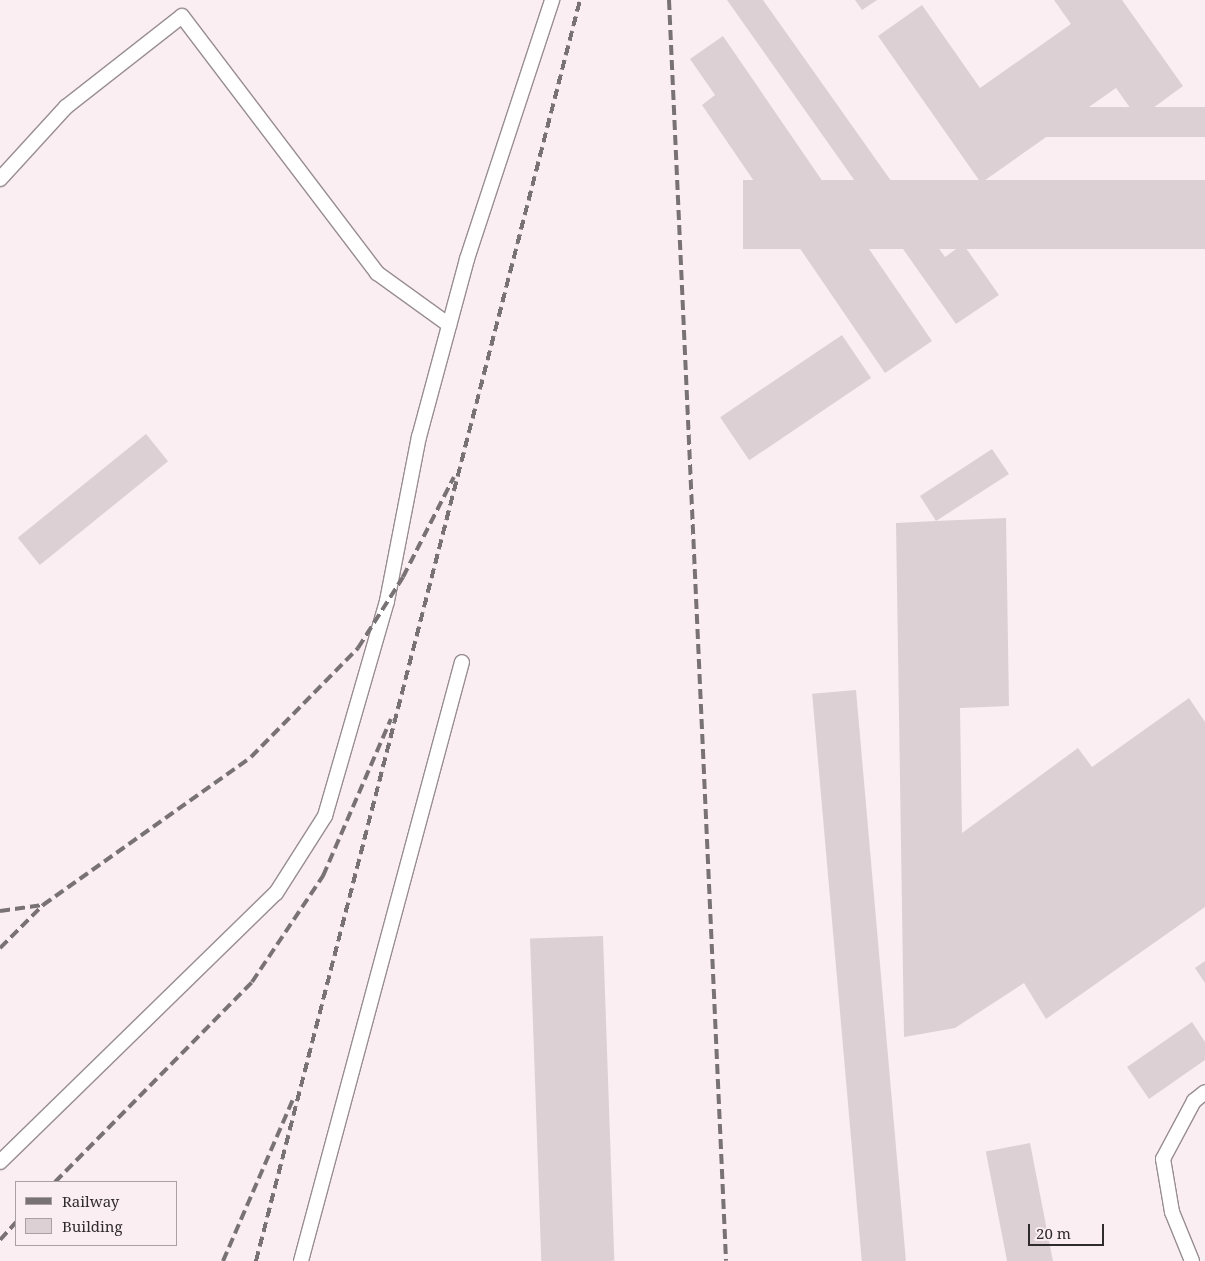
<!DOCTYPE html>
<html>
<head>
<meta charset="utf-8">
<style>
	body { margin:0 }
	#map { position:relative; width:1205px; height:1261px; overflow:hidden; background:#faeef2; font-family:"Noto Serif",serif }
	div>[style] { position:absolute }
	.building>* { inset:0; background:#dcd0d5; transform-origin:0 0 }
	.roads { filter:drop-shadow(1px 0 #988d91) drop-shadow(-1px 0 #988d91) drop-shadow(0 1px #988d91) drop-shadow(0 -1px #988d91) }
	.service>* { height:14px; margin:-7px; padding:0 7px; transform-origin:7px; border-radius:7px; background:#fff }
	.rail>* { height:4px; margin-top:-2px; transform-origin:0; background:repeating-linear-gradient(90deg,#797274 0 10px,transparent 0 15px) }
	span { translate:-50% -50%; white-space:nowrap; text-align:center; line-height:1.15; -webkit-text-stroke:4px #faeef2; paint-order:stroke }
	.legend { position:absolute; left:15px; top:1181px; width:162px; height:65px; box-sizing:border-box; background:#faeef2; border:1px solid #a9a0a3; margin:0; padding:6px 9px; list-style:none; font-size:15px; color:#2f2b2c }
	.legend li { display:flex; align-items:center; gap:10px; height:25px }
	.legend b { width:25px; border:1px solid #a9a0a3 }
	.scale { position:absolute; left:1028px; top:1224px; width:76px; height:22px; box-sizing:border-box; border:2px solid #2f2b2c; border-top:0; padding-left:6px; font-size:15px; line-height:18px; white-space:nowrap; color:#2f2b2c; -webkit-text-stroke:4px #faeef2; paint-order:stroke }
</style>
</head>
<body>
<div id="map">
	<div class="building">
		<div style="clip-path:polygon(727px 0,763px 0,945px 257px,963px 244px,999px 295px,956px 324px)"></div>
		<div style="clip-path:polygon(855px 0,877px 0,862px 10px)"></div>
		<div style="clip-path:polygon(1054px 0,1122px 0,1183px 86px,1138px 119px,1116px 88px,981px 183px,878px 36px,922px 5px,980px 88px,1071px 24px)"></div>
		<div style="clip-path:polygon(723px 36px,932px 341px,885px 373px,702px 105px,715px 95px,690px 59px)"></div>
		<div style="left:1205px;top:107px;width:30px;height:251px;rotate:90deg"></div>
		<div style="left:1205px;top:180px;width:69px;height:462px;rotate:90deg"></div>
		<div style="left:842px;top:335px;width:52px;height:147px;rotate:56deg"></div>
		<div style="left:146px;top:434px;width:35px;height:165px;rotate:51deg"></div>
		<div style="clip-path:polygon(992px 449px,1009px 474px,936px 521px,1006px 518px,1009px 706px,960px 708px,962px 833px,1078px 748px,1092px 767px,1189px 698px,1205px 722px,1205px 907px,1046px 1019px,1024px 983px,955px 1028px,904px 1037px,896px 523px,936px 521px,920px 496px)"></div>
		<div style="left:856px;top:690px;width:573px;height:44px;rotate:85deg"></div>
		<div style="left:603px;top:936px;width:325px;height:73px;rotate:88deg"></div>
		<div style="clip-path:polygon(1205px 961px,1205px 983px,1195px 968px)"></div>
		<div style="clip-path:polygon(1192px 1022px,1205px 1042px,1205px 1060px,1149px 1099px,1127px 1067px)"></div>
		<div style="left:1030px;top:1143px;width:120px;height:45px;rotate:79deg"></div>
	</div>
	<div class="roads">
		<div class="service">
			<div style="left:0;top:179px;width:98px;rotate:-47.5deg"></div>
			<div style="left:66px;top:107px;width:147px;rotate:-38.1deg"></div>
			<div style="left:182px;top:16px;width:323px;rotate:52.8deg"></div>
			<div style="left:377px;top:273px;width:89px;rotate:35.8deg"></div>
			<div style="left:0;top:1162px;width:385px;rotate:-44.3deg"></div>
			<div style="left:276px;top:893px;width:91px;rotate:-57.5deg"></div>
			<div style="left:325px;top:816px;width:224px;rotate:-73.9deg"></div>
			<div style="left:387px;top:601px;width:167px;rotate:-79deg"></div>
			<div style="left:419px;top:437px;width:184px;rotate:-74.9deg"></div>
			<div style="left:467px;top:259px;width:273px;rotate:-71.8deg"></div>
			<div style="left:301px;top:1261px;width:620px;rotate:-74.96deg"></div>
			<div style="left:1192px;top:1261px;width:53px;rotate:-112.2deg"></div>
			<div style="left:1172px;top:1212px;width:54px;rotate:-99.6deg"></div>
			<div style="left:1163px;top:1159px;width:66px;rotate:-61.9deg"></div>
			<div style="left:1194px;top:1101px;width:14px;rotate:-39deg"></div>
		</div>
	</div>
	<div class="rail">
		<div style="left:669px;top:0;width:1262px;rotate:87.41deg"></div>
		<div style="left:0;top:911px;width:43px;rotate:-7.9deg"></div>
		<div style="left:0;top:948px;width:61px;rotate:-45deg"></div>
		<div style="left:43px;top:905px;width:255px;rotate:-35.4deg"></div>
		<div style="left:251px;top:757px;width:153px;rotate:-45.5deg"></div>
		<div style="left:358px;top:648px;width:84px;rotate:-57.6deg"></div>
		<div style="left:403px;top:577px;width:112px;rotate:-63deg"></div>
		<div style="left:55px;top:1182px;width:281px;rotate:-45.4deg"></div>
		<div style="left:252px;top:982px;width:128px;rotate:-56.2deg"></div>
		<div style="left:323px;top:876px;width:171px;rotate:-66.6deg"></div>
		<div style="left:0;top:1240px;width:24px;rotate:-48deg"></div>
		<div style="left:223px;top:1261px;width:176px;rotate:-66.6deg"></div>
		<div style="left:256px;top:1261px;width:1302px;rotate:-75.59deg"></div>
	</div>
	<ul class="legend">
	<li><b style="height:6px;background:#797274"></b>Railway</li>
	<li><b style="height:14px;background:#dcd0d5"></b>Building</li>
	</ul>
	<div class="scale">20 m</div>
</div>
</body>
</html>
